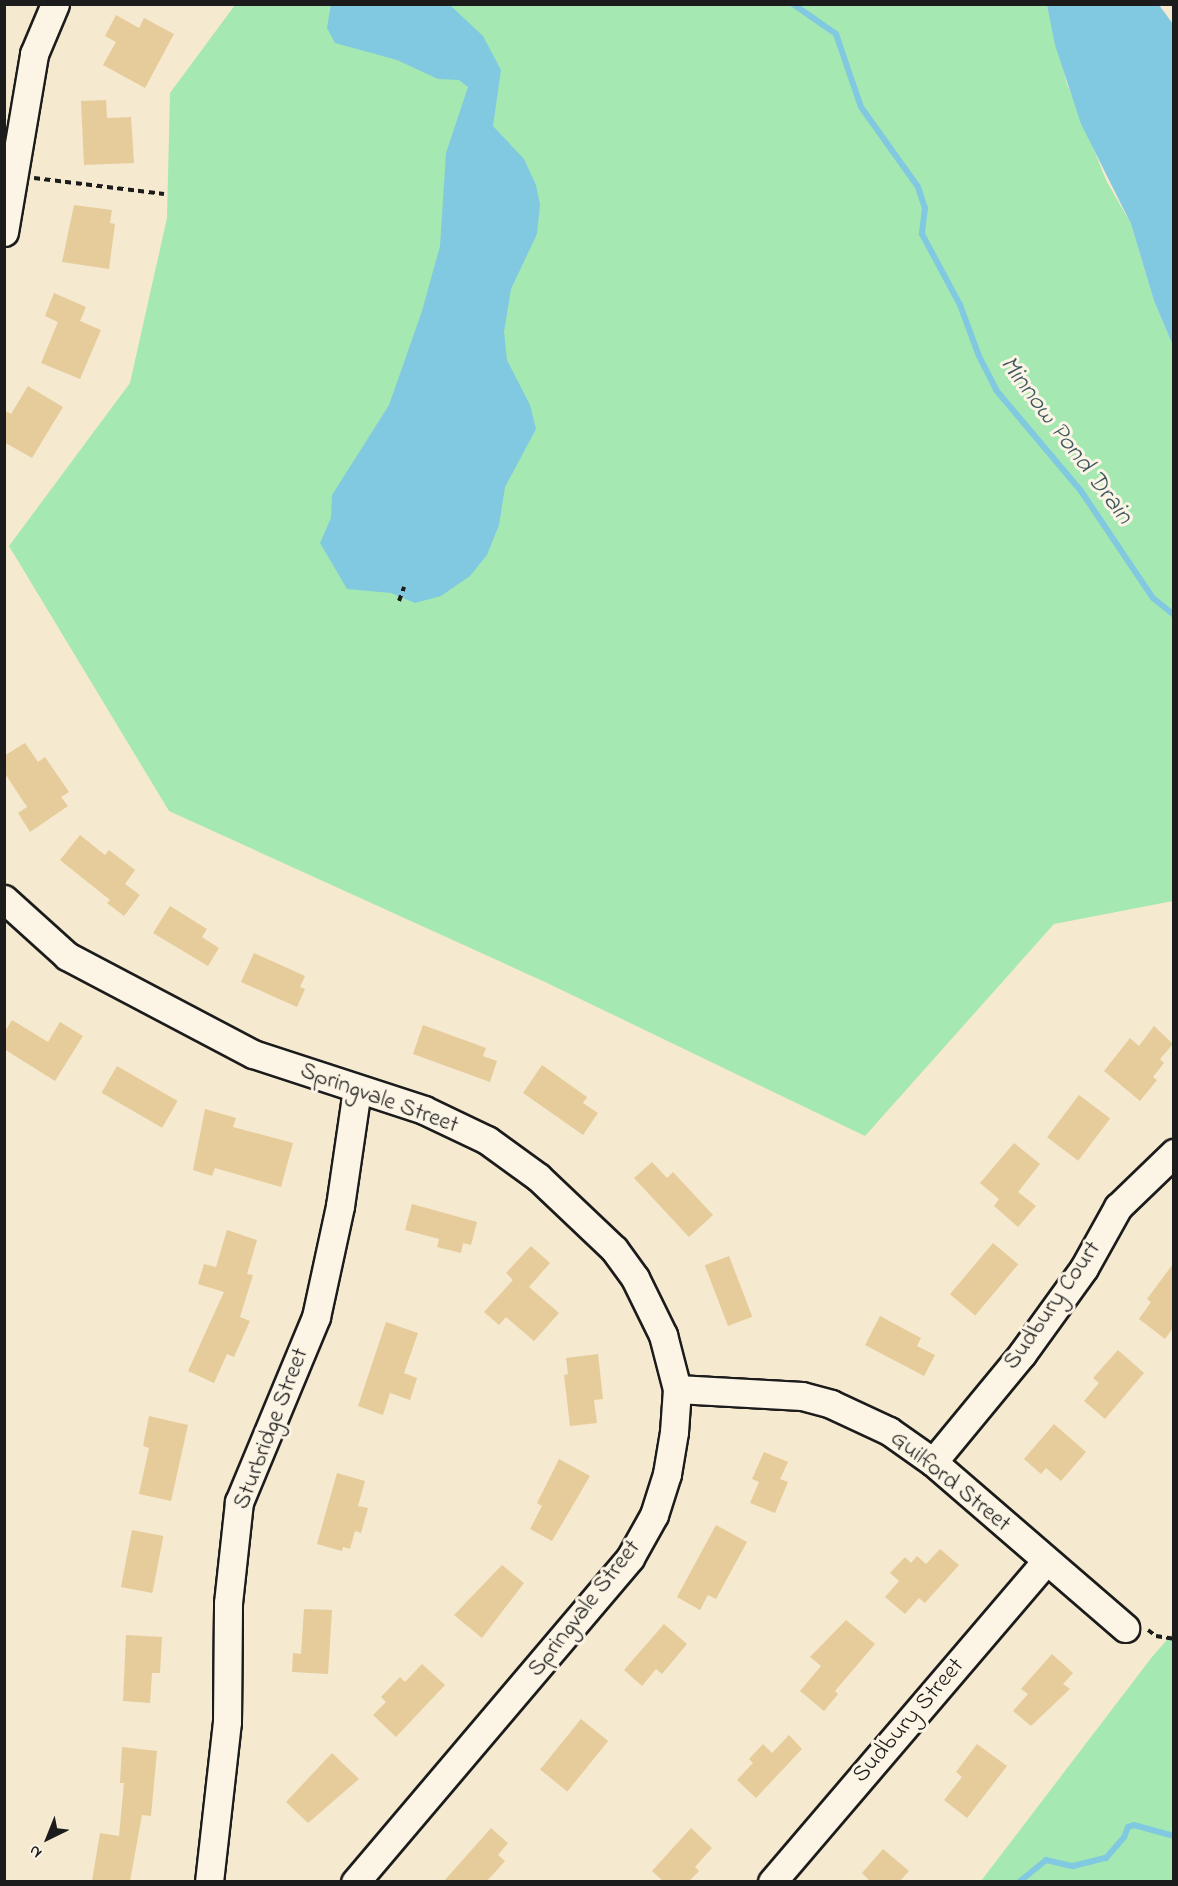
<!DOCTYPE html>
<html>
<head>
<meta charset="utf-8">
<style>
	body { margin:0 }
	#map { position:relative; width:1178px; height:1886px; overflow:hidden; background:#f5e9cf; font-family:"Indie Flower",sans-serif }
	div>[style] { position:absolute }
	.green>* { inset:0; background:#a6e8b2 }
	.water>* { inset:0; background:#80c9e0 }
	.stream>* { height:6px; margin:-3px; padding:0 3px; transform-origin:3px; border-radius:3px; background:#80c9e0 }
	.building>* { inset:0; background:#e6cc9b; transform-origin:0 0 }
	.path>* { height:4px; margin-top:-2px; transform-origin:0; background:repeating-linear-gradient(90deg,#1c1c1c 0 6px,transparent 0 10.5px) }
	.roads { filter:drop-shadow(2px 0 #1c1c1c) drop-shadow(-2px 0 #1c1c1c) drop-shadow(0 2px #1c1c1c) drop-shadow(0 -2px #1c1c1c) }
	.minor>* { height:27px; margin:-13.5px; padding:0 13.5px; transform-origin:13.5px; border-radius:13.5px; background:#fcf5e5 }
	span { translate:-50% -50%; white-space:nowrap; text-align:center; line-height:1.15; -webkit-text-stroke:6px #fcf5e5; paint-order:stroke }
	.street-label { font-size:24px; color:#1c1c1c }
	.water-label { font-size:26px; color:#3f5961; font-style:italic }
	.frame { position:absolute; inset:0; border:6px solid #1c1c1c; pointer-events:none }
	.north { position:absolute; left:18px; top:1808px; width:60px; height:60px; -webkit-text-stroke:4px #fcf5e5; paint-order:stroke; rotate:223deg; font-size:16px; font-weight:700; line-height:24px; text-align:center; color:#1c1c1c }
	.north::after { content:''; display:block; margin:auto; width:21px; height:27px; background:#1c1c1c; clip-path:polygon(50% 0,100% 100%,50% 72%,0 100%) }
</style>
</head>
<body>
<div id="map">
	<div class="green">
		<div style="clip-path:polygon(235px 5px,1047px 5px,1067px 84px,1106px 180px,1131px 224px,1154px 301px,1173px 346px,1173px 901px,1054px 924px,865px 1136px,545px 982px,169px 811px,9px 546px,130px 383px,167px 218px,170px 93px)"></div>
		<div style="clip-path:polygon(1173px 1633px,1173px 1881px,981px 1881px,1152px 1657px)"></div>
	</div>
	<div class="water">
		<div style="clip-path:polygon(331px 4px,450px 5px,483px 36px,501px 70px,493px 126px,524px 159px,536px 185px,540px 205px,537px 234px,511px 289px,504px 332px,507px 360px,530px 405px,536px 429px,505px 487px,499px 525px,487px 555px,470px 576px,441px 596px,415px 603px,391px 593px,347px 589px,320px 543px,331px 518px,332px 495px,389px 405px,422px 311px,440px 246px,446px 153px,468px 87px,459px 80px,438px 79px,397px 60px,335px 43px,327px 28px)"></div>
		<div style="clip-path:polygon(1047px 5px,1159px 5px,1173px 24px,1173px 346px,1154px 301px,1131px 224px,1081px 124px,1055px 45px)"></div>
	</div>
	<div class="stream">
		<div style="left:793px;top:4px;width:52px;rotate:34.9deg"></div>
		<div style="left:836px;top:34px;width:77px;rotate:71.1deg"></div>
		<div style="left:861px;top:107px;width:98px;rotate:54.5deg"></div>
		<div style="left:918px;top:187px;width:22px;rotate:72deg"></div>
		<div style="left:925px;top:208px;width:26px;rotate:97deg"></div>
		<div style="left:922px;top:234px;width:81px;rotate:61.8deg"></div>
		<div style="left:960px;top:305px;width:54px;rotate:69.6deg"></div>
		<div style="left:979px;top:356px;width:38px;rotate:63deg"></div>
		<div style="left:996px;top:390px;width:132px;rotate:49.9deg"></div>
		<div style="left:1081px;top:491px;width:129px;rotate:56.1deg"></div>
		<div style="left:1153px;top:598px;width:27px;rotate:39deg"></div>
		<div style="left:1019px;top:1882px;width:35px;rotate:-39deg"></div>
		<div style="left:1046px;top:1860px;width:28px;rotate:13deg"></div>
		<div style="left:1073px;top:1866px;width:34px;rotate:-14deg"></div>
		<div style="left:1106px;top:1858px;width:28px;rotate:-49deg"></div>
		<div style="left:1124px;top:1837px;width:11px;rotate:-68deg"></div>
		<div style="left:1128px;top:1827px;width:6px;rotate:-18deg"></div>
		<div style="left:1134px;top:1825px;width:41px;rotate:15.4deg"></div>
	</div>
	<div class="building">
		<div style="clip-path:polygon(116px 15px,139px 28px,144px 18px,174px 34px,145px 88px,103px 65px,116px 42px,105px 36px)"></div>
		<div style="clip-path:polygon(106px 100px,107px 118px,131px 117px,134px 163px,84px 165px,81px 101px)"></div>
		<div style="clip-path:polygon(74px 205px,112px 210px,110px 223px,115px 224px,109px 269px,62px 262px)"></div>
		<div style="clip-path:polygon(54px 293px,86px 307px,80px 321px,101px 330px,80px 379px,41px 363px,58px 322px,45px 316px)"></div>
		<div style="clip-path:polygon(28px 386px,63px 407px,32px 458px,4px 442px,4px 410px,11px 414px)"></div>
		<div style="clip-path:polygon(25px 743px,38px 762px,45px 757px,69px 792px,61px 797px,68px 806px,30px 832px,18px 813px,27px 807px,4px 772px,4px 756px)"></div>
		<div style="clip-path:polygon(80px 835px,105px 855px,109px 850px,135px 870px,125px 884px,140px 895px,124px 916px,107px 903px,110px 900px,60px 860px)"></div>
		<div style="clip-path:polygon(170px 906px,207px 929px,202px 937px,219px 948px,208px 966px,153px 933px)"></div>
		<div style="clip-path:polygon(254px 953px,305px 976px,300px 987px,305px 989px,297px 1007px,241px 982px)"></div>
		<div style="clip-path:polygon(12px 1020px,48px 1042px,60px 1022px,83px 1036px,55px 1081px,4px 1049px,4px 1033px)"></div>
		<div style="clip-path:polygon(423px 1025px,486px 1048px,483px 1056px,497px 1061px,490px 1082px,413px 1054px)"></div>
		<div style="clip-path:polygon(1154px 1026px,1173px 1044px,1160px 1059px,1164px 1063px,1153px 1077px,1157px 1080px,1140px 1101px,1104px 1071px,1130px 1038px,1139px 1046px)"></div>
		<div style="clip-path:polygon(542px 1065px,587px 1097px,583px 1103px,598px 1113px,583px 1135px,523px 1093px)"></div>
		<div style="left:117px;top:1066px;width:70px;height:31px;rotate:30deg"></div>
		<div style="left:1079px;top:1095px;width:39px;height:53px;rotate:37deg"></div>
		<div style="clip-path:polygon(205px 1109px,236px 1118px,233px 1127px,293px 1143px,281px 1187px,215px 1168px,212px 1176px,193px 1170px)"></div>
		<div style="clip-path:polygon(1014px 1143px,1040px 1164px,1018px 1192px,1036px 1206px,1018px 1227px,994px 1206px,999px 1199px,980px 1183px)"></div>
		<div style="clip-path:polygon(652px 1162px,667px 1178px,673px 1172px,713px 1215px,689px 1237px,634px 1178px)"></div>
		<div style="clip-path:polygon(412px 1204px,477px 1222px,471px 1245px,463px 1243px,461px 1253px,437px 1247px,439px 1239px,405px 1230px)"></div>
		<div style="clip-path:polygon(227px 1230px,257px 1240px,247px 1274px,253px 1275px,240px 1317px,250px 1321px,234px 1357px,227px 1354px,214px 1383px,188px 1371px,224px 1292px,198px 1284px,204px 1264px,216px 1267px)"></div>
		<div style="left:993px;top:1243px;width:33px;height:67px;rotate:40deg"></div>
		<div style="clip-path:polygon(531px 1246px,550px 1263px,529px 1287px,559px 1313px,534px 1341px,506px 1317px,499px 1325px,484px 1312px,513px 1280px,506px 1273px)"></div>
		<div style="left:729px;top:1256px;width:65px;height:26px;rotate:69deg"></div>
		<div style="clip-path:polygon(1173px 1264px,1173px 1328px,1165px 1339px,1139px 1319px,1151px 1302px,1147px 1299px)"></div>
		<div style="clip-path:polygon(880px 1316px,921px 1338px,917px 1346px,935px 1355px,924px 1376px,865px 1345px)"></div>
		<div style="clip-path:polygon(386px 1322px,418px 1333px,404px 1373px,417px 1378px,410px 1400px,390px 1393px,383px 1415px,358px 1406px)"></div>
		<div style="clip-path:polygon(1118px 1350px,1144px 1373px,1105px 1419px,1084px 1401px,1099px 1383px,1093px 1378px)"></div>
		<div style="clip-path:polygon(598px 1354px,603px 1399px,594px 1400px,597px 1423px,570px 1426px,564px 1375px,568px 1374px,566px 1358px)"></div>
		<div style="clip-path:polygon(149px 1416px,188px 1425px,171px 1501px,139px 1494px,149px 1448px,143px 1446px)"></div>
		<div style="clip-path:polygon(1054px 1424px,1086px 1452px,1061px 1481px,1046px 1468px,1041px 1474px,1024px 1459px)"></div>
		<div style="clip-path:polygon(764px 1452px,788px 1462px,780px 1479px,788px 1482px,775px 1513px,750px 1503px,759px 1482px,752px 1479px)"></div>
		<div style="clip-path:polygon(559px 1459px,590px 1476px,552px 1541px,530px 1529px,542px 1506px,537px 1503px)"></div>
		<div style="clip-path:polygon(337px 1473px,365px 1481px,358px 1506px,368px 1508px,361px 1533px,355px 1531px,350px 1549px,343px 1547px,342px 1551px,317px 1544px)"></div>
		<div style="clip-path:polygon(716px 1525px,747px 1542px,716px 1599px,708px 1595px,700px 1610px,677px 1597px)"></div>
		<div style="left:132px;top:1530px;width:32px;height:58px;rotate:11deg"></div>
		<div style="clip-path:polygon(940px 1549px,959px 1565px,925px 1603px,919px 1598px,905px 1614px,885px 1597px,899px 1581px,890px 1573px,905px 1557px,911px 1563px,917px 1556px,926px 1564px)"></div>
		<div style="clip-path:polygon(502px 1565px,524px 1583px,482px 1638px,454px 1615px)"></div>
		<div style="clip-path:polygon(304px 1609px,332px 1610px,328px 1674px,292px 1672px,293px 1653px,301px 1654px)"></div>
		<div style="clip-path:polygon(846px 1620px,875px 1644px,835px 1691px,838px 1694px,824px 1711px,800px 1691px,821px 1666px,810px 1657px)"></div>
		<div style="clip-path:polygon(664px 1624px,687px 1644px,662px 1674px,656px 1669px,642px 1686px,624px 1670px)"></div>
		<div style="clip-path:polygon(126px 1635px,162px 1637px,160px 1673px,152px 1673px,150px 1703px,123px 1701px)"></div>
		<div style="clip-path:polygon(1052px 1654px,1073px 1673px,1063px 1684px,1070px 1689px,1031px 1726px,1013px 1711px,1028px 1694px,1021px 1689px)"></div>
		<div style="clip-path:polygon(422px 1664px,445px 1685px,396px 1737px,373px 1715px,386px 1702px,381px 1697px,400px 1677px,405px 1682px)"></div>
		<div style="left:581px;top:1719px;width:35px;height:65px;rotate:39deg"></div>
		<div style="clip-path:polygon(789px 1735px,802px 1749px,756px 1798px,737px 1780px,753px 1763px,749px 1759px,763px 1744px,772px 1753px)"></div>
		<div style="clip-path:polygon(977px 1744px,1007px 1766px,967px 1818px,944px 1800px,962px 1777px,956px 1772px)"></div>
		<div style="clip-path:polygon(122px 1747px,157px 1751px,151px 1816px,142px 1815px,130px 1881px,92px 1881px,100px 1833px,119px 1836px,124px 1783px,120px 1783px)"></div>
		<div style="clip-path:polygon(332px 1753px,359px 1779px,308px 1823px,286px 1802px)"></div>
		<div style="clip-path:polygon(491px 1828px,508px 1843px,498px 1855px,505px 1861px,487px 1881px,444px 1881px)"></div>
		<div style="clip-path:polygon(691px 1828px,712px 1848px,695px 1867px,699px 1871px,689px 1881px,663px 1881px,652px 1871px)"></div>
		<div style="clip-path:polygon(883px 1849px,909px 1871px,900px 1881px,870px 1881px,862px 1873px)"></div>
	</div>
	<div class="path">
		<div style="left:34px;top:178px;width:131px;rotate:7deg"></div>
		<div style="left:399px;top:601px;width:15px;rotate:-70deg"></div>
		<div style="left:1148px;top:1630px;width:10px;rotate:37deg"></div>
		<div style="left:1156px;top:1636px;width:18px;rotate:9deg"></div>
	</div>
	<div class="roads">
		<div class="minor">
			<div style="left:4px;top:232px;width:181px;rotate:-80.4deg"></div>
			<div style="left:34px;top:54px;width:54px;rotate:-67.2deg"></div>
			<div style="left:4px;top:899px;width:85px;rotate:42.1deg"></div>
			<div style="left:67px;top:956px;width:210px;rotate:27.8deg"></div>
			<div style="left:253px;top:1054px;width:180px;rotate:18.1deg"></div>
			<div style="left:424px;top:1110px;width:70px;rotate:25.5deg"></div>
			<div style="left:487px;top:1140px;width:63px;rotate:36deg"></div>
			<div style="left:538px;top:1177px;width:105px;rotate:43.5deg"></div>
			<div style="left:614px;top:1249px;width:36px;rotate:54deg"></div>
			<div style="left:635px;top:1278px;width:64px;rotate:63.8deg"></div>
			<div style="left:663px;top:1335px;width:56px;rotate:75.5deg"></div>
			<div style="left:677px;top:1389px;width:43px;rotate:94deg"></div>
			<div style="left:674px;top:1432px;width:43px;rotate:99.5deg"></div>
			<div style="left:667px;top:1474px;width:43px;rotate:107.6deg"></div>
			<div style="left:654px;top:1515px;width:49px;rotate:119.2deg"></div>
			<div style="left:630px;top:1558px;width:425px;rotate:130.3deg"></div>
			<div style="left:677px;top:1389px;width:125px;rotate:3.2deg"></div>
			<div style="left:802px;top:1396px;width:30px;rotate:15deg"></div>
			<div style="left:831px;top:1404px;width:64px;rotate:25deg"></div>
			<div style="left:889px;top:1431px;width:54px;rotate:35.2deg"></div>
			<div style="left:933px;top:1462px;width:254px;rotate:40.8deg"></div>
			<div style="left:933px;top:1462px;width:140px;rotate:-50.5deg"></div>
			<div style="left:1022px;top:1354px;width:106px;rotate:-54.2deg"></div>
			<div style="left:1084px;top:1268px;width:70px;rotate:-60.9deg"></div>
			<div style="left:1118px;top:1207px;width:78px;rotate:-44deg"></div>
			<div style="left:209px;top:1882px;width:161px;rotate:-83.6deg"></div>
			<div style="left:227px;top:1722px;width:119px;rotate:-89.5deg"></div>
			<div style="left:228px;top:1603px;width:102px;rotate:-83.8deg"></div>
			<div style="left:239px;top:1502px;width:200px;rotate:-67.4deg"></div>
			<div style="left:316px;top:1317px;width:114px;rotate:-77.8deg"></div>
			<div style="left:340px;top:1206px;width:118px;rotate:-81.7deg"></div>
			<div style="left:772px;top:1882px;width:422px;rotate:-49.5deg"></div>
		</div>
	</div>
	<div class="street-label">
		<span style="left:379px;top:1099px;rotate:20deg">Springvale Street</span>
		<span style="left:1053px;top:1306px;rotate:-55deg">Sudbury Court</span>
		<span style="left:272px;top:1429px;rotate:-69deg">Sturbridge Street</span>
		<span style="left:950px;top:1482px;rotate:39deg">Guilford Street</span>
		<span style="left:585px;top:1609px;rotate:-52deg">Springvale Street</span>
		<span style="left:909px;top:1721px;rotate:-49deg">Sudbury Street</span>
	</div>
	<div class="water-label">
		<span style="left:1065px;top:441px;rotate:53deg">Minnow Pond Drain</span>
	</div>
	<div class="frame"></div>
	<div class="north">N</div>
</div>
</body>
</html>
